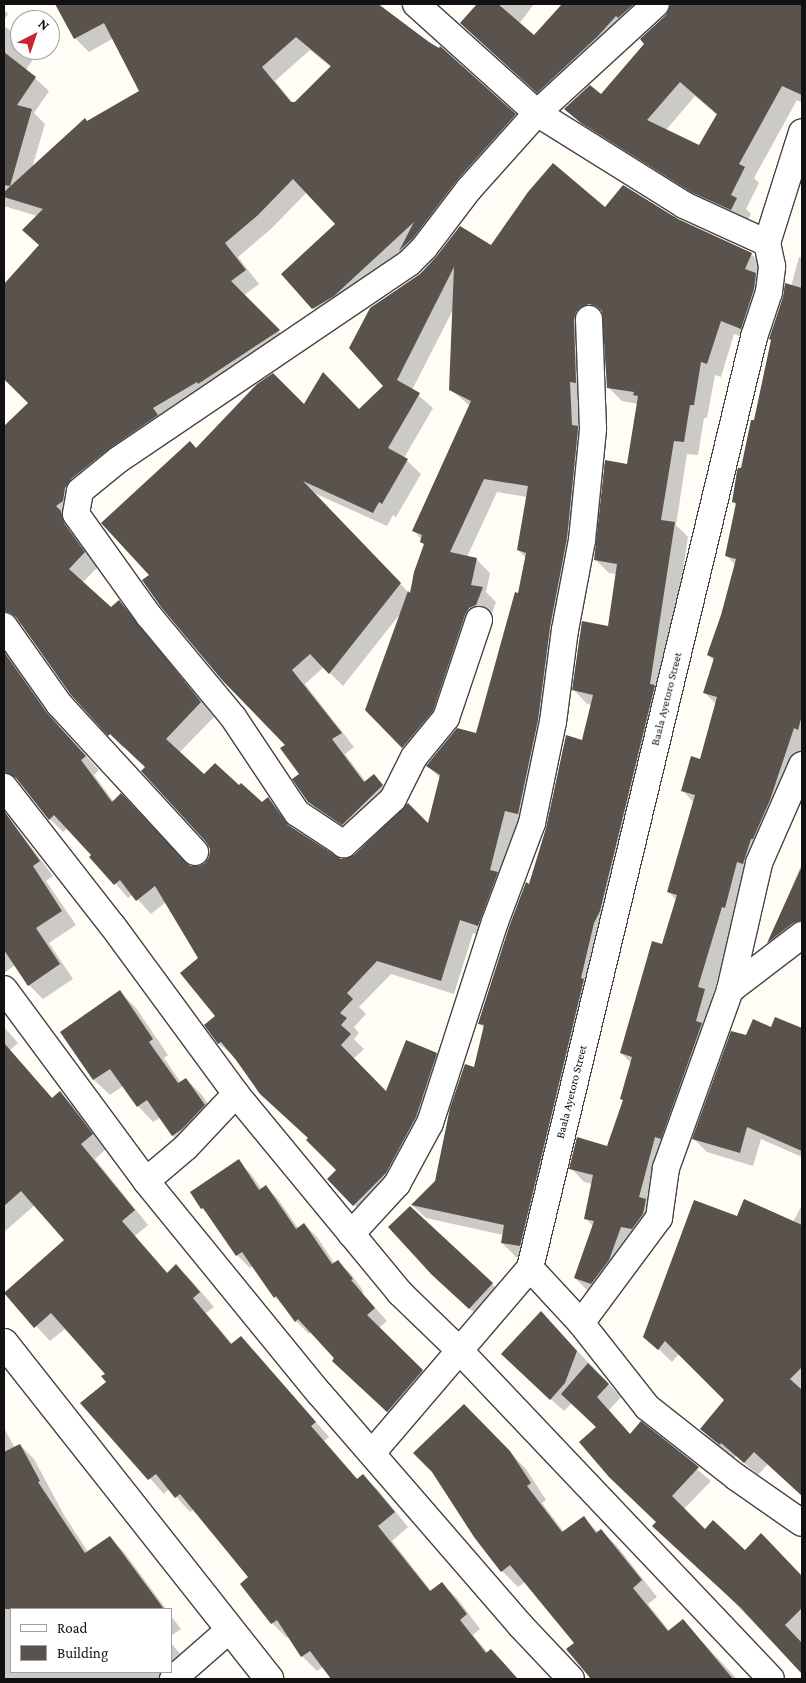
<!DOCTYPE html>
<html>
<head>
<meta charset="utf-8">
<style>
	body { margin:0 }
	#map { position:relative; width:806px; height:1683px; overflow:hidden; background:#fffdf5; font-family:"Crimson Pro",serif }
	div>[style] { position:absolute }
	.shadow>* { inset:0; background:#0003 }
	.building>* { inset:0; background:#5a524d }
	.roads { filter:drop-shadow(1px 0 #444) drop-shadow(-1px 0 #444) drop-shadow(0 1px #444) drop-shadow(0 -1px #444) }
	.minor>* { height:26px; margin:-13px; padding:0 13px; transform-origin:13px; border-radius:13px; background:#fff }
	.tertiary>* { height:28px; margin:-14px; padding:0 14px; transform-origin:14px; border-radius:14px; background:#fff }
	span { translate:-50% -50%; white-space:nowrap; text-align:center; line-height:1.15; -webkit-text-stroke:5px #fff; paint-order:stroke }
	.street-label { font-size:12px; color:#111 }
	.frame { position:absolute; inset:0; border:5px solid #111; pointer-events:none }
	.legend { position:absolute; left:10px; top:1608px; width:162px; height:65px; box-sizing:border-box; background:#fff; border:1px solid #a0a0a0; margin:0; padding:6px 9px; list-style:none; font-size:15px; color:#111 }
	.legend li { display:flex; align-items:center; gap:10px; height:25px }
	.legend b { width:25px; border:1px solid #a0a0a0 }
	.north { position:absolute; left:10px; top:10px; width:50px; height:50px; box-sizing:border-box; background:#fff; border:1px solid #a0a0a0; border-radius:50%; rotate:41deg; font-size:14px; font-weight:700; line-height:20px; text-align:center; color:#111 }
	.north::after { content:''; display:block; margin:auto; width:18px; height:22px; background:#c4262e; clip-path:polygon(50% 0,100% 100%,50% 72%,0 100%) }
</style>
</head>
<body>
<div id="map">
	<div class="shadow">
		<div style="clip-path:polygon(evenodd,57px 4px,379px 4px,429px 43px,529px 129px,471px 193px,327px 322px,313px 308px,337px 224px,307px 192px,272px 228px,238px 257px,259px 284px,243px 296px,292px 344px,84px 493px,98px 567px,82px 583px,111px 609px,119px 602px,133px 615px,214px 717px,179px 753px,204px 776px,239px 787px,261px 803px,268px 798px,295px 831px,341px 860px,429px 825px,440px 778px,428px 766px,477px 735px,519px 594px,526px 558px,518px 550px,527px 497px,497px 492px,467px 557px,476px 559px,490px 573px,486px 592px,496px 602px,490px 619px,417px 760px,367px 710px,400px 614px,343px 686px,324px 667px,305px 684px,354px 747px,345px 754px,366px 782px,374px 776px,387px 789px,357px 838px,323px 816px,309px 801px,300px 775px,287px 745px,151px 575px,197px 449px,304px 406px,359px 411px,385px 386px,371px 308px,492px 247px,605px 209px,677px 220px,751px 254px,765px 267px,755px 342px,734px 334px,721px 377px,715px 375px,707px 418px,704px 418px,698px 455px,687px 454px,676px 525px,688px 537px,664px 695px,533px 1259px,516px 1257px,502px 1243px,503px 1235px,426px 1218px,412px 1205px,436px 1182px,475px 1069px,485px 1029px,479px 1023px,583px 741px,592px 705px,587px 704px,574px 690px,609px 627px,617px 574px,609px 573px,595px 559px,628px 465px,638px 404px,622px 401px,608px 387px,603px 317px,595px 319px,563px 642px,492px 939px,473px 933px,454px 994px,391px 974px,359px 1007px,366px 1014px,354px 1027px,359px 1033px,354px 1039px,364px 1049px,353px 1059px,387px 1093px,436px 1054px,450px 1067px,367px 1218px,329px 1179px,338px 1170px,234px 1056px,219px 1044px,206px 1026px,217px 1017px,199px 959px,166px 902px,151px 914px,133px 894px,128px 898px,68px 828px,63px 832px,50px 819px,4px 753px,4px 646px,60px 728px,99px 770px,94px 775px,114px 802px,191px 868px,198px 868px,206px 864px,211px 856px,211px 849px,207px 842px,146px 767px,124px 747px,123px 748px,72px 694px,23px 625px,17px 624px,4px 634px,4px 427px,30px 403px,4px 380px,4px 286px,40px 246px,37px 216px,4px 206px,4px 26px,20px 37px,20px 50px,34px 50px,37px 53px,26px 70px,49px 91px,34px 113px,45px 124px,32px 168px,87px 122px,141px 92px,114px 38px,89px 52px,75px 38px,57px 4px,310px 50px,332px 68px,293px 103px,275px 81px,310px 50px,57px 4px,454px 308px,450px 389px,470px 406px,414px 530px,425px 545px,411px 595px,312px 492px,387px 526px,393px 515px,396px 517px,421px 474px,404px 458px,433px 408px,412px 390px,454px 308px)"></div>
		<div style="clip-path:polygon(478px 4px,534px 4px,519px 24px,534px 37px,562px 6px,560px 4px,668px 4px,552px 107px,461px 23px)"></div>
		<div style="clip-path:polygon(evenodd,670px 4px,802px 4px,802px 103px,797px 100px,754px 178px,759px 183px,746px 209px,751px 214px,746px 224px,707px 206px,597px 137px,565px 109px,601px 96px,646px 44px,671px 9px,670px 4px,695px 96px,717px 115px,699px 147px,666px 130px,695px 96px)"></div>
		<div style="clip-path:polygon(4px 10px,8px 14px,4px 20px)"></div>
		<div style="clip-path:polygon(799px 257px,802px 258px,802px 757px,735px 920px,712px 998px,718px 1004px,653px 1207px,588px 1291px,575px 1278px,593px 1226px,586px 1219px,592px 1184px,584px 1182px,571px 1168px,608px 1147px,624px 1101px,621px 1099px,632px 1064px,621px 1053px,663px 946px,676px 900px,668px 891px,694px 803px,683px 791px,701px 760px,716px 704px,704px 692px,714px 661px,708px 655px,722px 616px,735px 565px,727px 556px,737px 506px,733px 502px)"></div>
		<div style="clip-path:polygon(4px 811px,53px 876px,46px 881px,76px 925px,49px 943px,73px 979px,43px 999px,29px 985px,15px 965px,4px 973px)"></div>
		<div style="clip-path:polygon(802px 863px,802px 940px,781px 955px,768px 943px)"></div>
		<div style="clip-path:polygon(120px 992px,136px 1008px,168px 1055px,164px 1058px,181px 1083px,186px 1079px,202px 1095px,220px 1122px,188px 1151px,172px 1135px,160px 1118px,153px 1122px,138px 1106px,123px 1086px,110px 1095px,94px 1080px,62px 1032px)"></div>
		<div style="clip-path:polygon(776px 1018px,802px 1029px,802px 1157px,761px 1139px,753px 1166px,707px 1152px,694px 1139px,747px 1037px,771px 1029px)"></div>
		<div style="clip-path:polygon(4px 1027px,18px 1043px,10px 1050px,53px 1099px,60px 1093px,74px 1107px,106px 1149px,95px 1159px,148px 1225px,135px 1236px,168px 1273px,176px 1266px,191px 1280px,214px 1307px,206px 1313px,233px 1345px,255px 1352px,329px 1437px,324px 1441px,358px 1480px,363px 1476px,378px 1490px,408px 1527px,392px 1541px,432px 1592px,442px 1584px,457px 1598px,480px 1629px,473px 1635px,488px 1653px,505px 1665px,518px 1679px,332px 1679px,323px 1667px,317px 1671px,302px 1656px,289px 1636px,287px 1638px,272px 1623px,241px 1585px,250px 1578px,194px 1509px,190px 1512px,169px 1489px,164px 1494px,82px 1403px,108px 1382px,106px 1374px,66px 1328px,50px 1341px,5px 1292px,65px 1240px,35px 1205px,4px 1232px,4px 1146px,6px 1144px,4px 1141px)"></div>
		<div style="clip-path:polygon(238px 1161px,251px 1174px,262px 1190px,266px 1187px,278px 1199px,298px 1228px,304px 1224px,317px 1237px,335px 1264px,338px 1262px,351px 1274px,364px 1292px,362px 1293px,387px 1321px,379px 1328px,435px 1384px,400px 1424px,346px 1373px,311px 1332px,309px 1334px,296px 1321px,275px 1297px,253px 1266px,250px 1268px,237px 1255px,213px 1219px,202px 1208px)"></div>
		<div style="clip-path:polygon(802px 1205px,802px 1495px,768px 1464px,758px 1475px,736px 1456px,734px 1458px,715px 1443px,701px 1429px,726px 1400px,679px 1354px,672px 1362px,645px 1336px,738px 1217px,793px 1222px)"></div>
		<div style="clip-path:polygon(492px 1284px,505px 1296px,482px 1320px,446px 1287px)"></div>
		<div style="clip-path:polygon(553px 1325px,621px 1397px,609px 1410px,631px 1435px,641px 1423px,711px 1481px,684px 1509px,705px 1530px,745px 1551px,761px 1535px,802px 1577px,802px 1673px,657px 1522px,598px 1427px,572px 1403px,564px 1411px,515px 1367px)"></div>
		<div style="clip-path:polygon(480px 1421px,526px 1469px,546px 1500px,542px 1503px,564px 1532px,584px 1518px,599px 1533px,601px 1531px,617px 1546px,657px 1597px,648px 1604px,670px 1632px,683px 1621px,737px 1679px,592px 1679px,568px 1649px,575px 1643px,525px 1582px,518px 1587px,502px 1571px)"></div>
		<div style="clip-path:polygon(4px 1428px,15px 1448px,20px 1445px,34px 1459px,64px 1515px,88px 1552px,110px 1538px,124px 1552px,166px 1609px,11px 1609px,11px 1672px,171px 1672px,171px 1643px,192px 1668px,180px 1679px,4px 1679px)"></div>
		<div style="clip-path:polygon(171px 1616px,181px 1629px,171px 1636px)"></div>
	</div>
	<div class="building">
		<div style="clip-path:polygon(evenodd,55px 4px,378px 4px,429px 42px,439px 48px,440px 46px,516px 114px,458px 179px,413px 238px,399px 251px,414px 222px,334px 296px,312px 309px,281px 274px,335px 224px,293px 179px,258px 215px,225px 243px,246px 270px,231px 281px,280px 330px,198px 384px,197px 382px,153px 408px,158px 415px,110px 448px,71px 479px,65px 488px,63px 501px,56px 506px,61px 511px,64px 523px,85px 552px,69px 569px,111px 607px,119px 600px,201px 702px,166px 739px,204px 774px,215px 763px,239px 785px,241px 783px,262px 802px,268px 797px,288px 825px,341px 859px,354px 855px,408px 803px,428px 823px,440px 775px,426px 766px,457px 728px,476px 733px,515px 592px,518px 593px,526px 553px,517px 550px,528px 486px,484px 479px,450px 552px,477px 558px,471px 585px,483px 587px,476px 605px,469px 608px,465px 615px,433px 711px,402px 748px,365px 710px,408px 591px,410px 593px,414px 572px,424px 544px,420px 542px,422px 535px,412px 531px,471px 401px,449px 390px,454px 267px,397px 380px,420px 393px,388px 448px,408px 459px,382px 504px,379px 502px,373px 513px,303px 481px,401px 583px,329px 674px,310px 654px,292px 670px,342px 733px,332px 739px,364px 782px,374px 774px,383px 785px,342px 825px,308px 802px,292px 779px,299px 774px,280px 748px,285px 745px,222px 680px,161px 607px,142px 580px,149px 575px,101px 523px,190px 441px,196px 448px,257px 384px,273px 373px,304px 404px,323px 372px,359px 409px,383px 386px,349px 348px,370px 308px,420px 274px,436px 257px,460px 226px,491px 245px,528px 192px,553px 163px,605px 207px,623px 185px,678px 219px,752px 253px,745px 269px,756px 273px,754px 289px,741px 329px,721px 321px,707px 364px,701px 362px,694px 405px,690px 405px,684px 442px,674px 441px,661px 520px,675px 522px,650px 684px,655px 685px,600px 911px,594px 923px,581px 978px,584px 979px,520px 1246px,501px 1243px,504px 1225px,411px 1205px,435px 1181px,450px 1108px,465px 1064px,474px 1067px,484px 1025px,478px 1024px,509px 927px,526px 882px,529px 884px,546px 828px,566px 735px,582px 740px,593px 695px,572px 690px,582px 621px,608px 626px,617px 564px,594px 560px,605px 460px,627px 464px,638px 396px,633px 395px,634px 392px,607px 388px,602px 311px,596px 306px,589px 304px,581px 307px,576px 312px,574px 320px,576px 383px,570px 382px,572px 425px,578px 426px,578px 429px,567px 538px,550px 627px,538px 720px,518px 814px,505px 811px,490px 870px,498px 872px,478px 926px,460px 920px,441px 981px,377px 961px,347px 993px,353px 999px,340px 1013px,347px 1018px,341px 1025px,351px 1034px,341px 1045px,386px 1091px,406px 1040px,437px 1053px,416px 1117px,386px 1173px,353px 1206px,327px 1179px,336px 1170px,306px 1140px,308px 1138px,260px 1094px,236px 1060px,221px 1042px,218px 1044px,204px 1025px,215px 1016px,180px 973px,198px 958px,155px 886px,136px 901px,120px 880px,114px 885px,89px 857px,91px 855px,54px 815px,49px 820px,16px 778px,4px 772px,4px 652px,47px 713px,86px 756px,81px 760px,112px 802px,121px 793px,190px 866px,199px 866px,205px 863px,209px 857px,210px 849px,206px 842px,141px 771px,145px 767px,110px 734px,108px 736px,71px 695px,16px 617px,11px 613px,4px 611px,4px 426px,28px 403px,4px 379px,4px 284px,39px 245px,22px 230px,43px 209px,4px 197px,4px 192px,85px 118px,87px 121px,139px 91px,104px 23px,74px 39px,55px 4px,296px 37px,331px 66px,295px 102px,291px 102px,262px 67px,296px 37px)"></div>
		<div style="clip-path:polygon(477px 4px,498px 4px,534px 35px,562px 4px,634px 4px,618px 18px,616px 16px,598px 36px,537px 93px,460px 23px)"></div>
		<div style="clip-path:polygon(evenodd,671px 4px,802px 4px,802px 95px,782px 86px,739px 164px,745px 167px,731px 195px,737px 198px,731px 210px,691px 192px,581px 123px,564px 109px,590px 85px,601px 94px,644px 44px,640px 39px,666px 15px,671px 4px,680px 82px,717px 114px,699px 145px,647px 120px,680px 82px)"></div>
		<div style="clip-path:polygon(4px 52px,36px 77px,17px 105px,32px 109px,10px 186px,4px 185px)"></div>
		<div style="clip-path:polygon(785px 283px,802px 288px,802px 715px,798px 730px,794px 728px,770px 800px,753px 839px,751px 839px,743px 864px,737px 862px,725px 908px,722px 907px,698px 987px,705px 989px,696px 1021px,702px 1023px,661px 1139px,655px 1137px,639px 1197px,646px 1199px,643px 1214px,632px 1229px,621px 1227px,609px 1260px,591px 1284px,574px 1278px,594px 1221px,584px 1219px,593px 1175px,569px 1169px,577px 1137px,607px 1146px,623px 1100px,620px 1099px,632px 1057px,620px 1053px,652px 941px,662px 944px,677px 895px,667px 892px,695px 795px,681px 791px,691px 756px,700px 759px,717px 697px,703px 693px,714px 658px,707px 655px,721px 615px,736px 559px,725px 556px,736px 503px,732px 502px,737px 471px,738px 468px,741px 468px,751px 420px,754px 420px,771px 340px,769px 339px,783px 297px)"></div>
		<div style="clip-path:polygon(4px 811px,40px 861px,33px 866px,62px 911px,36px 928px,60px 964px,28px 986px,4px 950px)"></div>
		<div style="clip-path:polygon(802px 866px,802px 920px,793px 923px,767px 943px)"></div>
		<div style="clip-path:polygon(120px 990px,153px 1039px,149px 1042px,178px 1083px,186px 1078px,205px 1105px,182px 1129px,172px 1136px,147px 1100px,137px 1107px,110px 1069px,93px 1080px,60px 1032px)"></div>
		<div style="clip-path:polygon(775px 1017px,802px 1028px,802px 1151px,747px 1127px,740px 1153px,692px 1139px,731px 1031px,746px 1035px,753px 1019px,771px 1027px)"></div>
		<div style="clip-path:polygon(4px 1043px,52px 1098px,60px 1091px,93px 1134px,81px 1144px,135px 1210px,122px 1221px,167px 1273px,176px 1264px,200px 1292px,193px 1298px,231px 1344px,241px 1336px,316px 1422px,311px 1426px,357px 1479px,363px 1474px,395px 1512px,378px 1526px,430px 1591px,442px 1582px,467px 1614px,460px 1620px,486px 1653px,491px 1649px,518px 1679px,331px 1679px,310px 1651px,301px 1657px,277px 1620px,271px 1624px,240px 1584px,248px 1577px,180px 1494px,175px 1498px,156px 1474px,148px 1480px,80px 1403px,106px 1382px,101px 1376px,105px 1374px,51px 1313px,34px 1328px,4px 1293px,64px 1240px,21px 1191px,4px 1206px)"></div>
		<div style="clip-path:polygon(239px 1159px,259px 1190px,266px 1185px,296px 1229px,304px 1223px,332px 1264px,338px 1260px,353px 1279px,351px 1280px,375px 1308px,367px 1315px,423px 1370px,387px 1412px,332px 1361px,334px 1358px,298px 1319px,295px 1322px,276px 1296px,274px 1298px,242px 1252px,236px 1256px,203px 1208px,201px 1209px,190px 1192px)"></div>
		<div style="clip-path:polygon(744px 1199px,802px 1225px,802px 1367px,790px 1379px,802px 1390px,802px 1496px,754px 1452px,744px 1463px,721px 1443px,720px 1445px,700px 1429px,724px 1400px,665px 1341px,658px 1350px,643px 1337px,694px 1200px,737px 1216px)"></div>
		<div style="clip-path:polygon(410px 1206px,493px 1283px,469px 1309px,432px 1275px,388px 1227px)"></div>
		<div style="clip-path:polygon(541px 1311px,577px 1351px,565px 1383px,550px 1400px,501px 1354px)"></div>
		<div style="clip-path:polygon(588px 1363px,609px 1384px,597px 1397px,630px 1434px,641px 1421px,699px 1467px,672px 1496px,705px 1529px,713px 1520px,745px 1550px,761px 1533px,802px 1576px,802px 1608px,785px 1625px,802px 1643px,802px 1674px,741px 1608px,652px 1526px,656px 1522px,609px 1477px,579px 1442px,596px 1427px,561px 1394px)"></div>
		<div style="clip-path:polygon(464px 1404px,510px 1451px,531px 1483px,527px 1486px,562px 1532px,584px 1516px,596px 1533px,601px 1529px,642px 1580px,633px 1588px,668px 1631px,683px 1619px,733px 1679px,591px 1679px,566px 1649px,574px 1643px,510px 1565px,501px 1572px,474px 1537px,432px 1472px,413px 1453px)"></div>
		<div style="clip-path:polygon(20px 1444px,40px 1481px,38px 1482px,85px 1553px,110px 1536px,164px 1609px,4px 1609px,4px 1452px)"></div>
	</div>
	<div class="roads">
		<div class="minor">
			<div style="left:416px;top:4px;width:163px;rotate:42deg"></div>
			<div style="left:537px;top:113px;width:173px;rotate:32deg"></div>
			<div style="left:684px;top:205px;width:91px;rotate:24.6deg"></div>
			<div style="left:479px;top:620px;width:103px;rotate:108.6deg"></div>
			<div style="left:446px;top:718px;width:50px;rotate:129.4deg"></div>
			<div style="left:414px;top:757px;width:47px;rotate:116.6deg"></div>
			<div style="left:393px;top:799px;width:67px;rotate:137.4deg"></div>
			<div style="left:344px;top:844px;width:56px;rotate:-146.6deg"></div>
			<div style="left:297px;top:813px;width:115px;rotate:-123.7deg"></div>
			<div style="left:233px;top:717px;width:131px;rotate:-129.7deg"></div>
			<div style="left:149px;top:616px;width:125px;rotate:-125.6deg"></div>
			<div style="left:76px;top:514px;width:23px;rotate:-80deg"></div>
			<div style="left:80px;top:491px;width:49px;rotate:-39.2deg"></div>
			<div style="left:118px;top:460px;width:351px;rotate:-34.1deg"></div>
			<div style="left:409px;top:263px;width:21px;rotate:-45deg"></div>
			<div style="left:424px;top:248px;width:74px;rotate:-52.7deg"></div>
			<div style="left:469px;top:189px;width:102px;rotate:-48.2deg"></div>
			<div style="left:537px;top:113px;width:161px;rotate:-42.5deg"></div>
			<div style="left:4px;top:626px;width:95px;rotate:54.8deg"></div>
			<div style="left:59px;top:704px;width:201px;rotate:47.4deg"></div>
			<div style="left:4px;top:787px;width:175px;rotate:52deg"></div>
			<div style="left:112px;top:925px;width:210px;rotate:53.7deg"></div>
			<div style="left:236px;top:1094px;width:258px;rotate:50.5deg"></div>
			<div style="left:400px;top:1293px;width:82px;rotate:44deg"></div>
			<div style="left:459px;top:1350px;width:453px;rotate:46.5deg"></div>
			<div style="left:4px;top:989px;width:239px;rotate:53.5deg"></div>
			<div style="left:146px;top:1181px;width:275px;rotate:50.8deg"></div>
			<div style="left:320px;top:1394px;width:306px;rotate:49.1deg"></div>
			<div style="left:520px;top:1625px;width:74px;rotate:46.6deg"></div>
			<div style="left:730px;top:990px;width:130px;rotate:-77.1deg"></div>
			<div style="left:759px;top:863px;width:107px;rotate:-66.3deg"></div>
			<div style="left:146px;top:1181px;width:52px;rotate:-40.4deg"></div>
			<div style="left:186px;top:1147px;width:73px;rotate:-46.7deg"></div>
			<div style="left:351px;top:1234px;width:68px;rotate:-47.4deg"></div>
			<div style="left:397px;top:1184px;width:69px;rotate:-61.6deg"></div>
			<div style="left:430px;top:1123px;width:211px;rotate:-72.1deg"></div>
			<div style="left:495px;top:922px;width:106px;rotate:-69.5deg"></div>
			<div style="left:532px;top:823px;width:103px;rotate:-78.3deg"></div>
			<div style="left:553px;top:722px;width:93px;rotate:-82.6deg"></div>
			<div style="left:565px;top:630px;width:92px;rotate:-79.3deg"></div>
			<div style="left:582px;top:540px;width:112px;rotate:-84.3deg"></div>
			<div style="left:593px;top:429px;width:110px;rotate:-92.1deg"></div>
			<div style="left:530px;top:1268px;width:75px;rotate:47.2deg"></div>
			<div style="left:581px;top:1323px;width:107px;rotate:51.8deg"></div>
			<div style="left:647px;top:1407px;width:113px;rotate:38.2deg"></div>
			<div style="left:736px;top:1477px;width:80px;rotate:34.9deg"></div>
			<div style="left:581px;top:1323px;width:131px;rotate:-53.4deg"></div>
			<div style="left:659px;top:1218px;width:50px;rotate:-82deg"></div>
			<div style="left:666px;top:1168px;width:189px;rotate:-70.2deg"></div>
			<div style="left:730px;top:990px;width:91px;rotate:-37.4deg"></div>
			<div style="left:372px;top:1453px;width:243px;rotate:-49.5deg"></div>
			<div style="left:530px;top:1268px;width:958px;rotate:-76.47deg"></div>
			<div style="left:754px;top:337px;width:47px;rotate:-71.6deg"></div>
			<div style="left:769px;top:292px;width:26px;rotate:-83deg"></div>
			<div style="left:772px;top:266px;width:24px;rotate:-102deg"></div>
			<div style="left:767px;top:243px;width:116px;rotate:-72.5deg"></div>
			<div style="left:173px;top:1679px;width:74px;rotate:-41.2deg"></div>
		</div>
		<div class="tertiary">
			<div style="left:4px;top:1343px;width:428px;rotate:51.7deg"></div>
		</div>
	</div>
	<div class="street-label">
		<span style="left:667px;top:699px;rotate:-76deg">Baala Ayetoro Street</span>
		<span style="left:572px;top:1092px;rotate:-76deg">Baala Ayetoro Street</span>
	</div>
	<div class="frame"></div>
	<ul class="legend">
	<li><b style="height:6px;background:#fff"></b>Road</li>
	<li><b style="height:14px;background:#5a524d"></b>Building</li>
	</ul>
	<div class="north">N</div>
</div>
</body>
</html>
